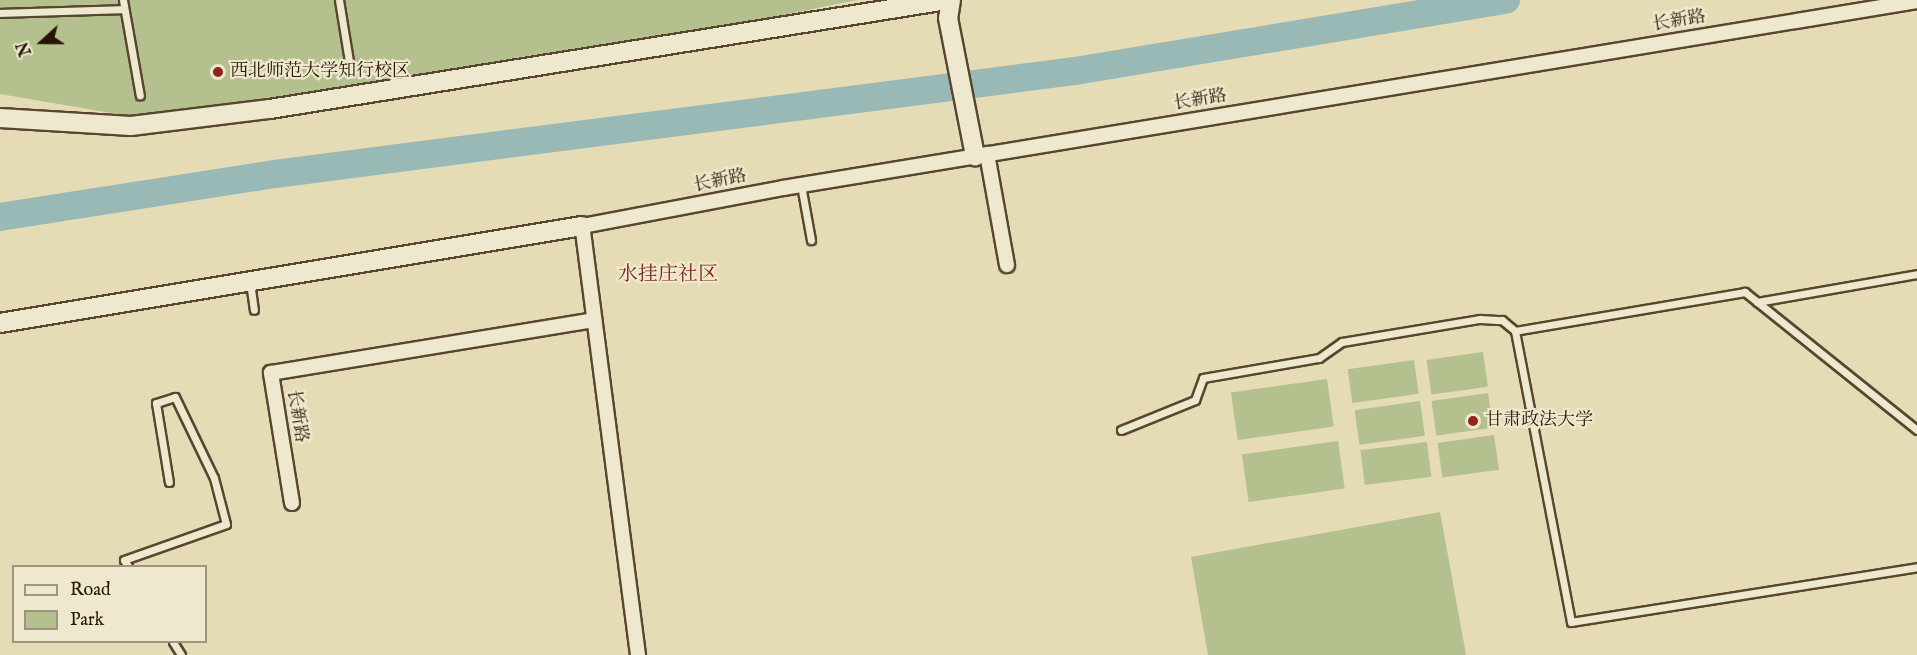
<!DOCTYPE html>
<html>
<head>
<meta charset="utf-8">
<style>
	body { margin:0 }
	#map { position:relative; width:1917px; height:655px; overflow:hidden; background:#e5dbb4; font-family:"IM FELL English","Noto Serif SC",serif }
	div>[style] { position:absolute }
	.green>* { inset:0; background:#b4c08e; transform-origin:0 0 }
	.river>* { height:28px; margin:-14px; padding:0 14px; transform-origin:14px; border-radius:14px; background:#99b9b7 }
	.roads { filter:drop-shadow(2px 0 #58462f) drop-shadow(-2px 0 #58462f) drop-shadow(0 2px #58462f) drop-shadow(0 -2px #58462f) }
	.service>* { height:7px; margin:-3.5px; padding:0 3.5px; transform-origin:3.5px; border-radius:3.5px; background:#eee8ce }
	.minor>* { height:14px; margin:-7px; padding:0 7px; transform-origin:7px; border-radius:7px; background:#eee8ce }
	.tertiary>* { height:18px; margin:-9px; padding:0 9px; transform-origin:9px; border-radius:9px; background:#eee8ce }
	.dots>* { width:16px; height:16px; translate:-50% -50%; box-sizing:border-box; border:3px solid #eee8ce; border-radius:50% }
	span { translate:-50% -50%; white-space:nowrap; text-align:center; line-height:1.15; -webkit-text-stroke:4.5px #eee8ce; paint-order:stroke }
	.street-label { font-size:18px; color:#291503 }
	.poi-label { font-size:18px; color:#291503 }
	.left { translate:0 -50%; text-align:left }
	.neighbourhood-label { font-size:20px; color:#7a1f14 }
	.legend { position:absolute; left:12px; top:565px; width:195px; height:78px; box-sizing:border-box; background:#eee8ce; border:2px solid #9f947d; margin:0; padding:8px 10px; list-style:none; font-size:18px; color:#291503 }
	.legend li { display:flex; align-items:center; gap:12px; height:30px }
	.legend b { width:30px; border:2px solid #9f947d }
	.north { position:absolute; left:12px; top:12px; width:60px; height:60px; -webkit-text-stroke:4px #eee8ce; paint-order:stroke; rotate:249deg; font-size:16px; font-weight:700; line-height:24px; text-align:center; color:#291503 }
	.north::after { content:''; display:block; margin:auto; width:21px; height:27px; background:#291503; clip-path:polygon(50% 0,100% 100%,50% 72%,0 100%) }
</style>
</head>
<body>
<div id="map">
	<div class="green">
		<div style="clip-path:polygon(0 0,857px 0,645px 43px,532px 55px,339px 90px,129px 116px,0 94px)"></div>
		<div style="left:1483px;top:352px;width:35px;height:57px;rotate:82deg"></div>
		<div style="left:1414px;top:360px;width:34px;height:67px;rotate:82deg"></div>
		<div style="left:1327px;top:379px;width:48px;height:97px;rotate:82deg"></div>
		<div style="left:1488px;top:393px;width:35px;height:57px;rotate:82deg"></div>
		<div style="left:1420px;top:401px;width:35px;height:66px;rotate:82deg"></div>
		<div style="left:1494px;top:435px;width:35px;height:57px;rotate:82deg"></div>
		<div style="left:1338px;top:441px;width:48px;height:97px;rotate:82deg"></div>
		<div style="left:1427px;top:442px;width:35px;height:67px;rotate:83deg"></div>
		<div style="clip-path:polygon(1440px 512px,1466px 655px,1208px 655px,1191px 557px)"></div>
	</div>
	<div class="river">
		<div style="left:0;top:217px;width:278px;rotate:-8.9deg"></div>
		<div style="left:275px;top:174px;width:807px;rotate:-7.34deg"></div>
		<div style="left:1075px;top:71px;width:437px;rotate:-9.4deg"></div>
	</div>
	<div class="roads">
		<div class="service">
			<div style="left:123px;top:0;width:97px;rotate:80deg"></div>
			<div style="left:339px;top:0;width:68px;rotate:80.7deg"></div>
			<div style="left:0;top:13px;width:124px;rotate:-1.8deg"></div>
			<div style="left:801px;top:185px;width:56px;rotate:79.7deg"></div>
			<div style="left:250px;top:282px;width:28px;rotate:82deg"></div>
			<div style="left:1757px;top:302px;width:162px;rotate:-9.9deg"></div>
			<div style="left:1121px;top:430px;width:80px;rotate:-22.1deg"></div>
			<div style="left:1195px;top:400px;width:23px;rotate:-70deg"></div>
			<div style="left:1203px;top:378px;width:118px;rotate:-9.8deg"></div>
			<div style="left:1319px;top:358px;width:28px;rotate:-35deg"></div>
			<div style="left:1342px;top:342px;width:140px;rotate:-9.5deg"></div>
			<div style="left:1480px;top:319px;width:22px;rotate:3deg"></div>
			<div style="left:1502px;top:320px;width:17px;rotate:40deg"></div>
			<div style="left:1917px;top:430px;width:221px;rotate:-141.3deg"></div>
			<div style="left:1745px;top:292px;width:233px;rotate:170.4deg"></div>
			<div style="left:1515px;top:331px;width:296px;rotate:79.1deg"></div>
			<div style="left:1571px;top:622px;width:350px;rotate:-9deg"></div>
			<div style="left:128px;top:566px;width:7px;rotate:-124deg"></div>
			<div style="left:124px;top:560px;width:108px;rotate:-19.4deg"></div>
			<div style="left:226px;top:524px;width:48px;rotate:-104.6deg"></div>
			<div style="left:214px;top:478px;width:90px;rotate:-115.7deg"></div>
			<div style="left:175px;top:397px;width:20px;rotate:162deg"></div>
			<div style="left:156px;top:403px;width:80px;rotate:80.7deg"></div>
			<div style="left:173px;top:642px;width:15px;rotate:58deg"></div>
		</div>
		<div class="minor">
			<div style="left:987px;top:154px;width:113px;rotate:79.8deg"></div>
			<div style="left:292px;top:503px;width:132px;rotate:-99.2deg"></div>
			<div style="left:271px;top:373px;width:326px;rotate:-9.3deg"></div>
			<div style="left:638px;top:655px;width:433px;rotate:-97.4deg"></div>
			<div style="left:582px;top:226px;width:205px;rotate:-10.7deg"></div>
			<div style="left:783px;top:188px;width:1149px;rotate:-9.36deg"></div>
		</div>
		<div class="tertiary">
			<div style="left:951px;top:0;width:18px;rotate:99deg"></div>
			<div style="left:948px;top:18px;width:141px;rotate:78.9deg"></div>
			<div style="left:0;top:118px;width:131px;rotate:3.5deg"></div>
			<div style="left:131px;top:126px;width:140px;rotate:-7deg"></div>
			<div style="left:270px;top:109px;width:686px;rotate:-9.15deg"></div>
			<div style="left:0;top:323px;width:590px;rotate:-9.46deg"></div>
		</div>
	</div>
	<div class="dots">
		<div style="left:218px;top:72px;background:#8f2418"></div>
		<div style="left:1473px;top:421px;background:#8f2418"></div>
	</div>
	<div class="street-label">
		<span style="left:1679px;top:22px;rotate:-9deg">长新路</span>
		<span style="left:1200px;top:101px;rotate:-9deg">长新路</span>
		<span style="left:720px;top:182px;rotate:-11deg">长新路</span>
		<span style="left:296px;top:416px;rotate:81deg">长新路</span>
	</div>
	<div class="poi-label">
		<span class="left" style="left:230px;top:72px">西北师范大学知行校区</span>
		<span class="left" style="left:1485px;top:421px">甘肃政法大学</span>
	</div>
	<div class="neighbourhood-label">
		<span style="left:668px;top:274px">水挂庄社区</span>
	</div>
	<ul class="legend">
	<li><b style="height:8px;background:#eee8ce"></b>Road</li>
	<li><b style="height:16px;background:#b4c08e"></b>Park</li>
	</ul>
	<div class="north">N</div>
</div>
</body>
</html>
